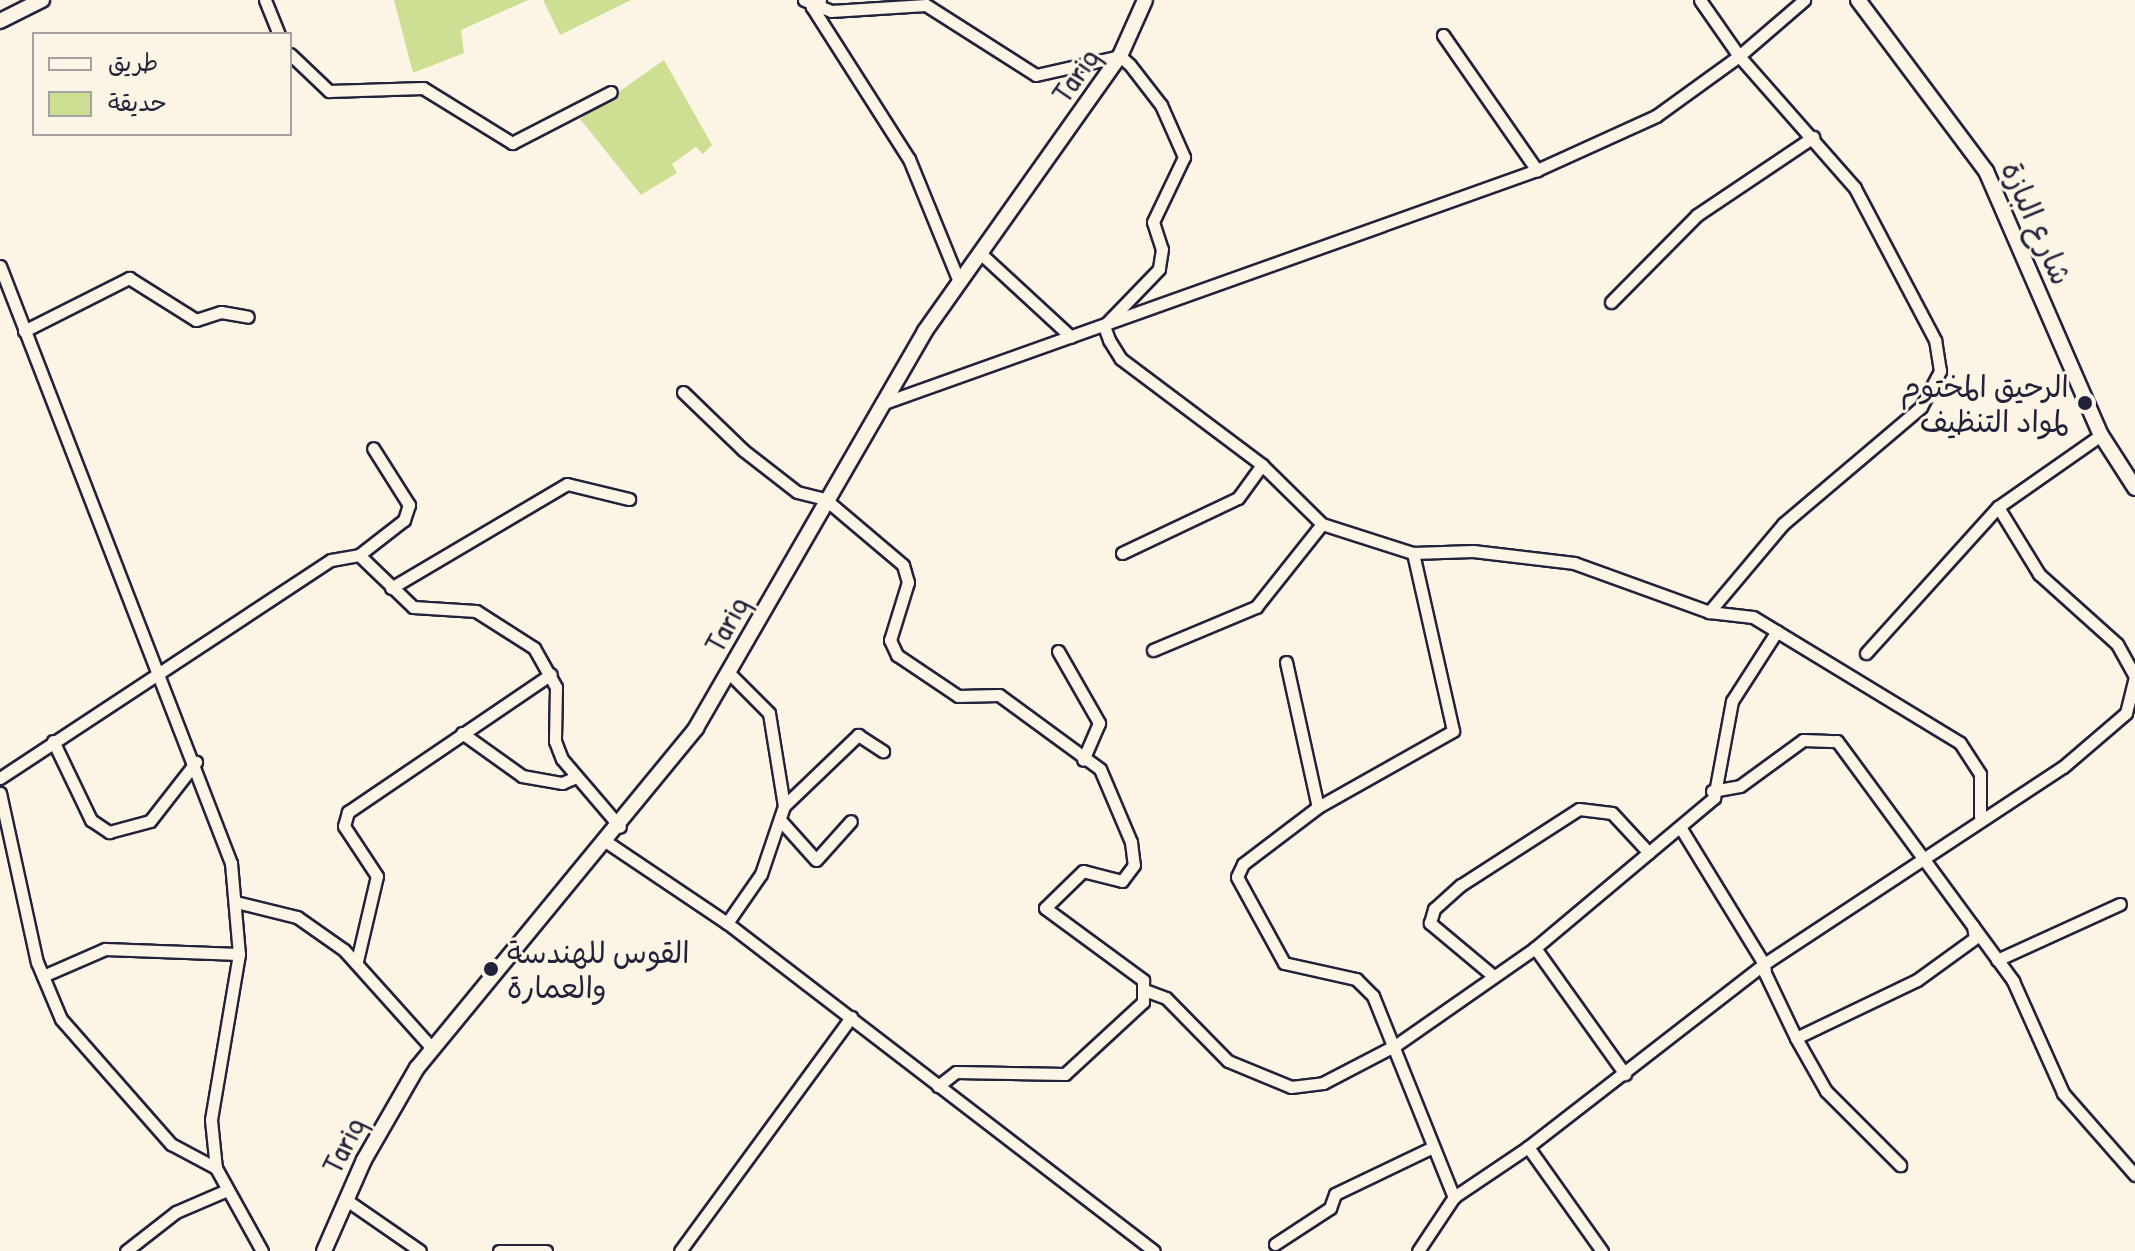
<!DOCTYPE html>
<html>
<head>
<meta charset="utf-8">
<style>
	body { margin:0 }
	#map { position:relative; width:2135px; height:1251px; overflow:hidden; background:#fcf5e5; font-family:"Patrick Hand","Playpen Sans Arabic",sans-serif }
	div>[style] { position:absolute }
	.green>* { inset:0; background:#cddf93 }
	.roads { filter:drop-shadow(2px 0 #22223b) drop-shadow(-2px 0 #22223b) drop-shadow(0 2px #22223b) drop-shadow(0 -2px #22223b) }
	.minor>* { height:11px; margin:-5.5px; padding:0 5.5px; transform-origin:5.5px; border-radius:5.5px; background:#fcf5e5 }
	.major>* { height:14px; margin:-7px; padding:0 7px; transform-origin:7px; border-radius:7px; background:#fcf5e5 }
	.dots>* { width:22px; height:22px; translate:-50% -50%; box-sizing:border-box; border:4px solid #fcf5e5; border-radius:50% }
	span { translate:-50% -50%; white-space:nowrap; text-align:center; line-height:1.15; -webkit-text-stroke:6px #fcf5e5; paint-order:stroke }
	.street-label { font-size:30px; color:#22223b }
	.poi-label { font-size:30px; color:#22223b }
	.right { translate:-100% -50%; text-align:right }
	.left { translate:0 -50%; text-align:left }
	.legend { position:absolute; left:32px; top:32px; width:260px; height:104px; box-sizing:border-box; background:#fcf5e5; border:2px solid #a5a1a1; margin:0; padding:10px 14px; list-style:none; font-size:24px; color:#22223b }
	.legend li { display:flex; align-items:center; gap:16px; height:40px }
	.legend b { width:40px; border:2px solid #a5a1a1 }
</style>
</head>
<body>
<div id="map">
	<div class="green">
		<div style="clip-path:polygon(394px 0,528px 0,461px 30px,464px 53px,413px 73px)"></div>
		<div style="clip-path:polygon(543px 0,631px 0,560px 35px)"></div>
		<div style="clip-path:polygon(664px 60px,712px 145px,703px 154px,696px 147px,672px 164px,677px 173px,641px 195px,580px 119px)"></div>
	</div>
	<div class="roads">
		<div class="minor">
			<div style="left:265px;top:0;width:37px;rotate:68deg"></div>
			<div style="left:804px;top:0;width:29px;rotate:22deg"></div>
			<div style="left:831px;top:11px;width:95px;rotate:-3.6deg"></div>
			<div style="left:926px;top:5px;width:130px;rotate:32.5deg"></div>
			<div style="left:1036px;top:75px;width:86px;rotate:-12.7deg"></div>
			<div style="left:1120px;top:56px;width:13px;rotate:42deg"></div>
			<div style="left:1130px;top:65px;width:51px;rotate:52.2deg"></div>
			<div style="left:1161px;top:105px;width:57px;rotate:66.1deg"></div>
			<div style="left:1184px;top:157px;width:72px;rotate:115.5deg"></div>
			<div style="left:1153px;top:222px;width:28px;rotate:72deg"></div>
			<div style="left:1162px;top:249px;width:20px;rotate:99deg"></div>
			<div style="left:1159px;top:269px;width:79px;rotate:134deg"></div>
			<div style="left:1104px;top:326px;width:15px;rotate:70deg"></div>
			<div style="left:1109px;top:340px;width:22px;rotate:58deg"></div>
			<div style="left:1121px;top:359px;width:176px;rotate:36.9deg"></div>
			<div style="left:1262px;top:465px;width:84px;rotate:44.5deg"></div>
			<div style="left:1322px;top:524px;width:96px;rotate:17.7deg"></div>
			<div style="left:1413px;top:553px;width:60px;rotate:-1.9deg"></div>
			<div style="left:1473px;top:551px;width:102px;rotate:6.8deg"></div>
			<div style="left:1574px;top:563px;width:144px;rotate:19.9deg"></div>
			<div style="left:1709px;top:612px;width:44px;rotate:6.5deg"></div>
			<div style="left:1753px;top:617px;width:242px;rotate:31.3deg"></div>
			<div style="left:1960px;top:743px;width:37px;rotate:57deg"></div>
			<div style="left:1980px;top:774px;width:42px;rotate:90deg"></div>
			<div style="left:820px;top:0;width:11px;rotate:139deg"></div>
			<div style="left:812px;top:7px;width:180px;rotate:57.5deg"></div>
			<div style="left:909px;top:159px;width:130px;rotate:67.8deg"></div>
			<div style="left:1443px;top:35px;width:165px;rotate:55.2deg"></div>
			<div style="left:1537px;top:170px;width:131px;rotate:-24.4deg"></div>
			<div style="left:1656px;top:116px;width:102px;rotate:-35.9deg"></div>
			<div style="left:1739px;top:56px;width:68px;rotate:-124.9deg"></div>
			<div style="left:290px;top:54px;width:54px;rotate:43.5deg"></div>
			<div style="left:329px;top:91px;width:94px;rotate:-1.8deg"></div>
			<div style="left:423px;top:88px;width:105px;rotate:31.7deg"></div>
			<div style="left:512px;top:143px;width:111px;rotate:-27.3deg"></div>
			<div style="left:979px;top:252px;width:125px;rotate:42.7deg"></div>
			<div style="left:0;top:266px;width:640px;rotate:68.85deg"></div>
			<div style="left:231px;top:863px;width:91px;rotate:85deg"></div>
			<div style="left:239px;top:954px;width:168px;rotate:99.6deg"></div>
			<div style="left:211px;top:1120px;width:48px;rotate:84.1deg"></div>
			<div style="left:216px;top:1168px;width:95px;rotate:61deg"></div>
			<div style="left:1611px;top:302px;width:122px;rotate:-45.3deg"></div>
			<div style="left:1697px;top:215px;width:140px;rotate:-33.9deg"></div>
			<div style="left:24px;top:331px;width:118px;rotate:-26.8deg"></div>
			<div style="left:129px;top:278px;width:79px;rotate:32.1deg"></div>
			<div style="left:196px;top:320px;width:26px;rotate:-18deg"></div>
			<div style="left:221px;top:312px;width:27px;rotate:10deg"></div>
			<div style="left:683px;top:392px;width:83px;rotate:44deg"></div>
			<div style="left:743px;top:450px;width:68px;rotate:37.9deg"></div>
			<div style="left:797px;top:492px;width:29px;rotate:14deg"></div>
			<div style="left:825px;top:499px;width:102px;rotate:40.2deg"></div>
			<div style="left:903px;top:565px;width:18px;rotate:74deg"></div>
			<div style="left:908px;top:582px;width:61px;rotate:107.2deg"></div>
			<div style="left:890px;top:640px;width:17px;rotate:65deg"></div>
			<div style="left:897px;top:655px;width:73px;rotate:33.9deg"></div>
			<div style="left:958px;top:696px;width:41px;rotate:-1.4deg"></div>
			<div style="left:999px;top:695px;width:125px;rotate:36.2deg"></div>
			<div style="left:1100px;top:769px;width:79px;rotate:67deg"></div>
			<div style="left:1131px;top:842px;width:23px;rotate:83deg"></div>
			<div style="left:1134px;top:865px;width:20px;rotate:127deg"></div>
			<div style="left:1122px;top:881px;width:40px;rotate:-165.6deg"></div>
			<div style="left:1083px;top:871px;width:53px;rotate:135.8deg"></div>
			<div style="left:1045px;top:908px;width:122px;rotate:36.3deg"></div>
			<div style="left:1143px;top:980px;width:22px;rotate:90deg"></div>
			<div style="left:1143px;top:1002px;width:106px;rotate:137.3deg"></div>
			<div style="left:1065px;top:1074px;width:109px;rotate:-178.9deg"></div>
			<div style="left:956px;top:1072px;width:23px;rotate:142deg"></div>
			<div style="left:881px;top:404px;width:696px;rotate:-19.63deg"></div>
			<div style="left:1998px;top:507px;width:79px;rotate:58.5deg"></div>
			<div style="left:2039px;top:574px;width:105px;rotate:41.9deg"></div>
			<div style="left:2117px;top:644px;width:38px;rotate:61deg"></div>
			<div style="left:1122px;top:553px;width:128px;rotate:-25.4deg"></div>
			<div style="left:1238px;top:498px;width:41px;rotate:-54deg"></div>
			<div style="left:1413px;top:553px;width:182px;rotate:77.3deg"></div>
			<div style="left:1453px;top:731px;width:155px;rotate:150.6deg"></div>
			<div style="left:1318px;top:807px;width:94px;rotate:142.8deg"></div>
			<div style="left:1243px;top:864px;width:14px;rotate:115deg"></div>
			<div style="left:1237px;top:877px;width:98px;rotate:61.3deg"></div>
			<div style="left:1284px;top:963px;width:74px;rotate:12.5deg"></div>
			<div style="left:1356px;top:979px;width:24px;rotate:45deg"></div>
			<div style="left:1373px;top:996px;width:217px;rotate:68.1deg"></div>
			<div style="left:359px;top:555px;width:57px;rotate:-37.9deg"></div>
			<div style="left:404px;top:520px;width:16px;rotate:-72deg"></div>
			<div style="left:409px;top:505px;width:67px;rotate:-122.3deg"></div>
			<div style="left:391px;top:588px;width:204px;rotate:-30.6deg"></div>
			<div style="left:567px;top:484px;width:64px;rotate:13.6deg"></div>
			<div style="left:1709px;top:612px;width:115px;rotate:-49.9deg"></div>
			<div style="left:1783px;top:524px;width:181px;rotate:-40.3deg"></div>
			<div style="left:1921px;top:407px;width:41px;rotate:-62.2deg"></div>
			<div style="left:1940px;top:371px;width:31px;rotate:-99deg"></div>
			<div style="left:1935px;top:340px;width:172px;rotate:-117.8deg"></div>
			<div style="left:1855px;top:188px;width:176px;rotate:-131.3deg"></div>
			<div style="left:1739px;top:56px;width:86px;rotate:-40.7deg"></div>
			<div style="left:1153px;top:650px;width:112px;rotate:-22.7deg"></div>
			<div style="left:1256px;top:607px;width:106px;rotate:-51.5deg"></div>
			<div style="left:1058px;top:651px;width:83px;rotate:60.3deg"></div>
			<div style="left:1099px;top:723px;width:40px;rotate:113.4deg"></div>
			<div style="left:1866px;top:653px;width:197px;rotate:-47.9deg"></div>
			<div style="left:1998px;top:507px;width:126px;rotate:-35deg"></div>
			<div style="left:1286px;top:662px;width:148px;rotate:77.6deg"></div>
			<div style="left:462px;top:733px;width:74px;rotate:35.6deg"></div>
			<div style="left:522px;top:776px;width:41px;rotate:9.9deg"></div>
			<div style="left:562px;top:783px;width:15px;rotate:-23deg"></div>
			<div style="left:53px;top:741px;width:88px;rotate:64.3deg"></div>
			<div style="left:91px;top:820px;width:22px;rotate:34deg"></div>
			<div style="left:109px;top:832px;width:42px;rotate:-15deg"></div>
			<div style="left:150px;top:821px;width:75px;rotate:-52.1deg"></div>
			<div style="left:0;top:778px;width:396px;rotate:-33.4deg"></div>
			<div style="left:331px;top:560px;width:28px;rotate:-10deg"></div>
			<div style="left:359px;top:555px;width:75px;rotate:43.9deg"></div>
			<div style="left:413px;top:607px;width:63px;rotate:3.6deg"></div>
			<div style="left:476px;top:611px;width:69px;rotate:32.5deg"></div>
			<div style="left:534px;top:648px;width:45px;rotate:60.6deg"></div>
			<div style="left:556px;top:687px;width:54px;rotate:91.1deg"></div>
			<div style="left:555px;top:741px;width:19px;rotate:69deg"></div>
			<div style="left:562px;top:759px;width:89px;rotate:49.5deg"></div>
			<div style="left:1712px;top:791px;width:28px;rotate:-10deg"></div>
			<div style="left:1740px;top:786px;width:78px;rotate:-36.1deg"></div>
			<div style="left:1803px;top:740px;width:34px;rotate:2deg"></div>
			<div style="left:1837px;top:741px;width:298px;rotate:53.7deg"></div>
			<div style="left:2013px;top:981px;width:123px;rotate:65.9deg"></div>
			<div style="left:2063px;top:1093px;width:109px;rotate:48.7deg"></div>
			<div style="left:0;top:793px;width:173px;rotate:77.7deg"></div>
			<div style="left:37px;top:962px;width:62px;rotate:67.2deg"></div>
			<div style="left:61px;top:1019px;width:167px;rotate:48.7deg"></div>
			<div style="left:171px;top:1144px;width:51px;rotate:28.1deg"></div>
			<div style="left:784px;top:806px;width:103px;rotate:-43.8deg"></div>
			<div style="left:858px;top:735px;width:30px;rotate:33deg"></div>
			<div style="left:781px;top:821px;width:52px;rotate:48.1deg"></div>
			<div style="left:816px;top:860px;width:52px;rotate:-48.1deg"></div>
			<div style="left:608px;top:843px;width:143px;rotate:33.9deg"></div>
			<div style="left:727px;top:923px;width:538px;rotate:37.53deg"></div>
			<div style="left:240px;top:903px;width:59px;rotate:13.8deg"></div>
			<div style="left:297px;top:917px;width:57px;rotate:35.1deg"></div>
			<div style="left:344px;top:950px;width:132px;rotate:48.1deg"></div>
			<div style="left:727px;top:923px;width:60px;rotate:-55.2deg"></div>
			<div style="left:761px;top:874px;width:72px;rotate:-71.3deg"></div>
			<div style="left:784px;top:806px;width:94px;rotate:-99.2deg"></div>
			<div style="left:769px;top:713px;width:57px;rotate:-135deg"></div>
			<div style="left:1973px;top:926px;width:12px;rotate:81deg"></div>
			<div style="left:1975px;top:938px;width:72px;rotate:144.1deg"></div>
			<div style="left:1917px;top:980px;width:134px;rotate:154.4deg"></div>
			<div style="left:1796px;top:1038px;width:72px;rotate:-115.5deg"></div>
			<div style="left:1765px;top:973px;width:9px;rotate:-96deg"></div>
			<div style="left:1764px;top:964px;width:358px;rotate:-33.4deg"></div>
			<div style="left:2063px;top:767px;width:83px;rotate:-40.6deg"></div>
			<div style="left:2126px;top:713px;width:36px;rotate:-76deg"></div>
			<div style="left:1535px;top:948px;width:155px;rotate:54.5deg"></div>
			<div style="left:1997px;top:960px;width:135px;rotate:-24.5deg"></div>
			<div style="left:357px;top:961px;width:87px;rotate:-76.8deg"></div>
			<div style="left:377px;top:876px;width:60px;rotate:-123.4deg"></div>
			<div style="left:344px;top:826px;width:15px;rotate:-74deg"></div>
			<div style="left:348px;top:812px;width:245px;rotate:-34.2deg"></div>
			<div style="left:1491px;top:974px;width:80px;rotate:-140.1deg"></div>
			<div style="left:1430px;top:923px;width:15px;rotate:-74deg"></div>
			<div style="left:1434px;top:909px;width:36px;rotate:-42deg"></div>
			<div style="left:1461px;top:885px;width:140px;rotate:-32.8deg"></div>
			<div style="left:1579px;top:809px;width:33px;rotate:7deg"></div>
			<div style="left:1612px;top:813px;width:54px;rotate:47.2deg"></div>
			<div style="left:43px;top:976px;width:68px;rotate:-23.5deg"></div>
			<div style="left:105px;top:949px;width:134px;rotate:2.1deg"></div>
			<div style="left:1147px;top:991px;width:20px;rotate:20deg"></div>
			<div style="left:1166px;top:998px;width:88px;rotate:45.5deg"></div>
			<div style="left:1228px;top:1061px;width:68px;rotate:22.4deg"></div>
			<div style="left:1291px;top:1087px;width:32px;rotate:-7deg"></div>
			<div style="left:1323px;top:1083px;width:82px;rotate:-27.5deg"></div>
			<div style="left:1396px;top:1045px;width:169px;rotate:-34.9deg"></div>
			<div style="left:1535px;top:948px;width:234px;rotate:-40deg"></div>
			<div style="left:1714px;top:798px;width:99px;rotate:-79.5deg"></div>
			<div style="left:1732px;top:701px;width:83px;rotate:-57.3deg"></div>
			<div style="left:1796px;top:1038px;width:61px;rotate:60.5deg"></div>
			<div style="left:1826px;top:1091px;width:105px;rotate:45deg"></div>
			<div style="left:1528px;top:1147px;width:299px;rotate:-37.8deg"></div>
			<div style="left:1764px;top:964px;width:157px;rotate:-121.5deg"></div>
			<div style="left:345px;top:1199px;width:91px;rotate:34.7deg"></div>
			<div style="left:1275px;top:1244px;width:66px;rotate:-33.2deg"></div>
			<div style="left:1330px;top:1208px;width:15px;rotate:-70deg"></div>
			<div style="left:1335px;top:1194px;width:109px;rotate:-25.6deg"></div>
			<div style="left:126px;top:1251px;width:63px;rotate:-38deg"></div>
			<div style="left:176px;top:1212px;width:56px;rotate:-23.3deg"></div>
			<div style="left:499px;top:1251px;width:47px"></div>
			<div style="left:680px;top:1251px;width:290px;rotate:-53.8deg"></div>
			<div style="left:1418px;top:1251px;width:65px;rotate:-56.3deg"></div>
			<div style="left:1454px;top:1197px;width:89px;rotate:-34deg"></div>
			<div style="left:1528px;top:1147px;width:128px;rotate:54.6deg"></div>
		</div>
		<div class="major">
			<div style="left:1858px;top:0;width:214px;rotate:53.2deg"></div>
			<div style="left:1986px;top:171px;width:288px;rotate:66.5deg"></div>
			<div style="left:2101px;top:435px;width:63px;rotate:57.3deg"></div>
			<div style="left:0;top:21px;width:47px;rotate:-26.6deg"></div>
			<div style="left:324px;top:1251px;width:99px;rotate:-66.3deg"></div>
			<div style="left:364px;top:1160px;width:106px;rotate:-60.1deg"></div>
			<div style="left:417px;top:1068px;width:440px;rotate:-50.6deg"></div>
			<div style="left:696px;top:728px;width:458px;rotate:-60deg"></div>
			<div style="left:925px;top:331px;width:337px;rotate:-54.7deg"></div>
			<div style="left:1120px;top:56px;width:61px;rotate:-65.9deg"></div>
		</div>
	</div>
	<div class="dots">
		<div style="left:2085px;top:403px;background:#22223b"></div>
		<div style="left:491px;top:969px;background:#22223b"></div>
	</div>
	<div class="street-label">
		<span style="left:1075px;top:75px;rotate:-55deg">Tariq</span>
		<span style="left:2037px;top:223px;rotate:66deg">شارع البازة</span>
		<span style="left:726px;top:624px;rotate:-61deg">Tariq</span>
		<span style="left:343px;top:1145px;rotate:-63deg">Tariq</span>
	</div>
	<div class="poi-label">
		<span class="right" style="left:2069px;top:403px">الرحيق المختوم<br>لمواد التنظيف</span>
		<span class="left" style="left:507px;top:969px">القوس للهندسة<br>والعمارة</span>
	</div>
	<ul class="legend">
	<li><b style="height:10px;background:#fcf5e5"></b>طريق</li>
	<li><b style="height:22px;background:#cddf93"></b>حديقة</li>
	</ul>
</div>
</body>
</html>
